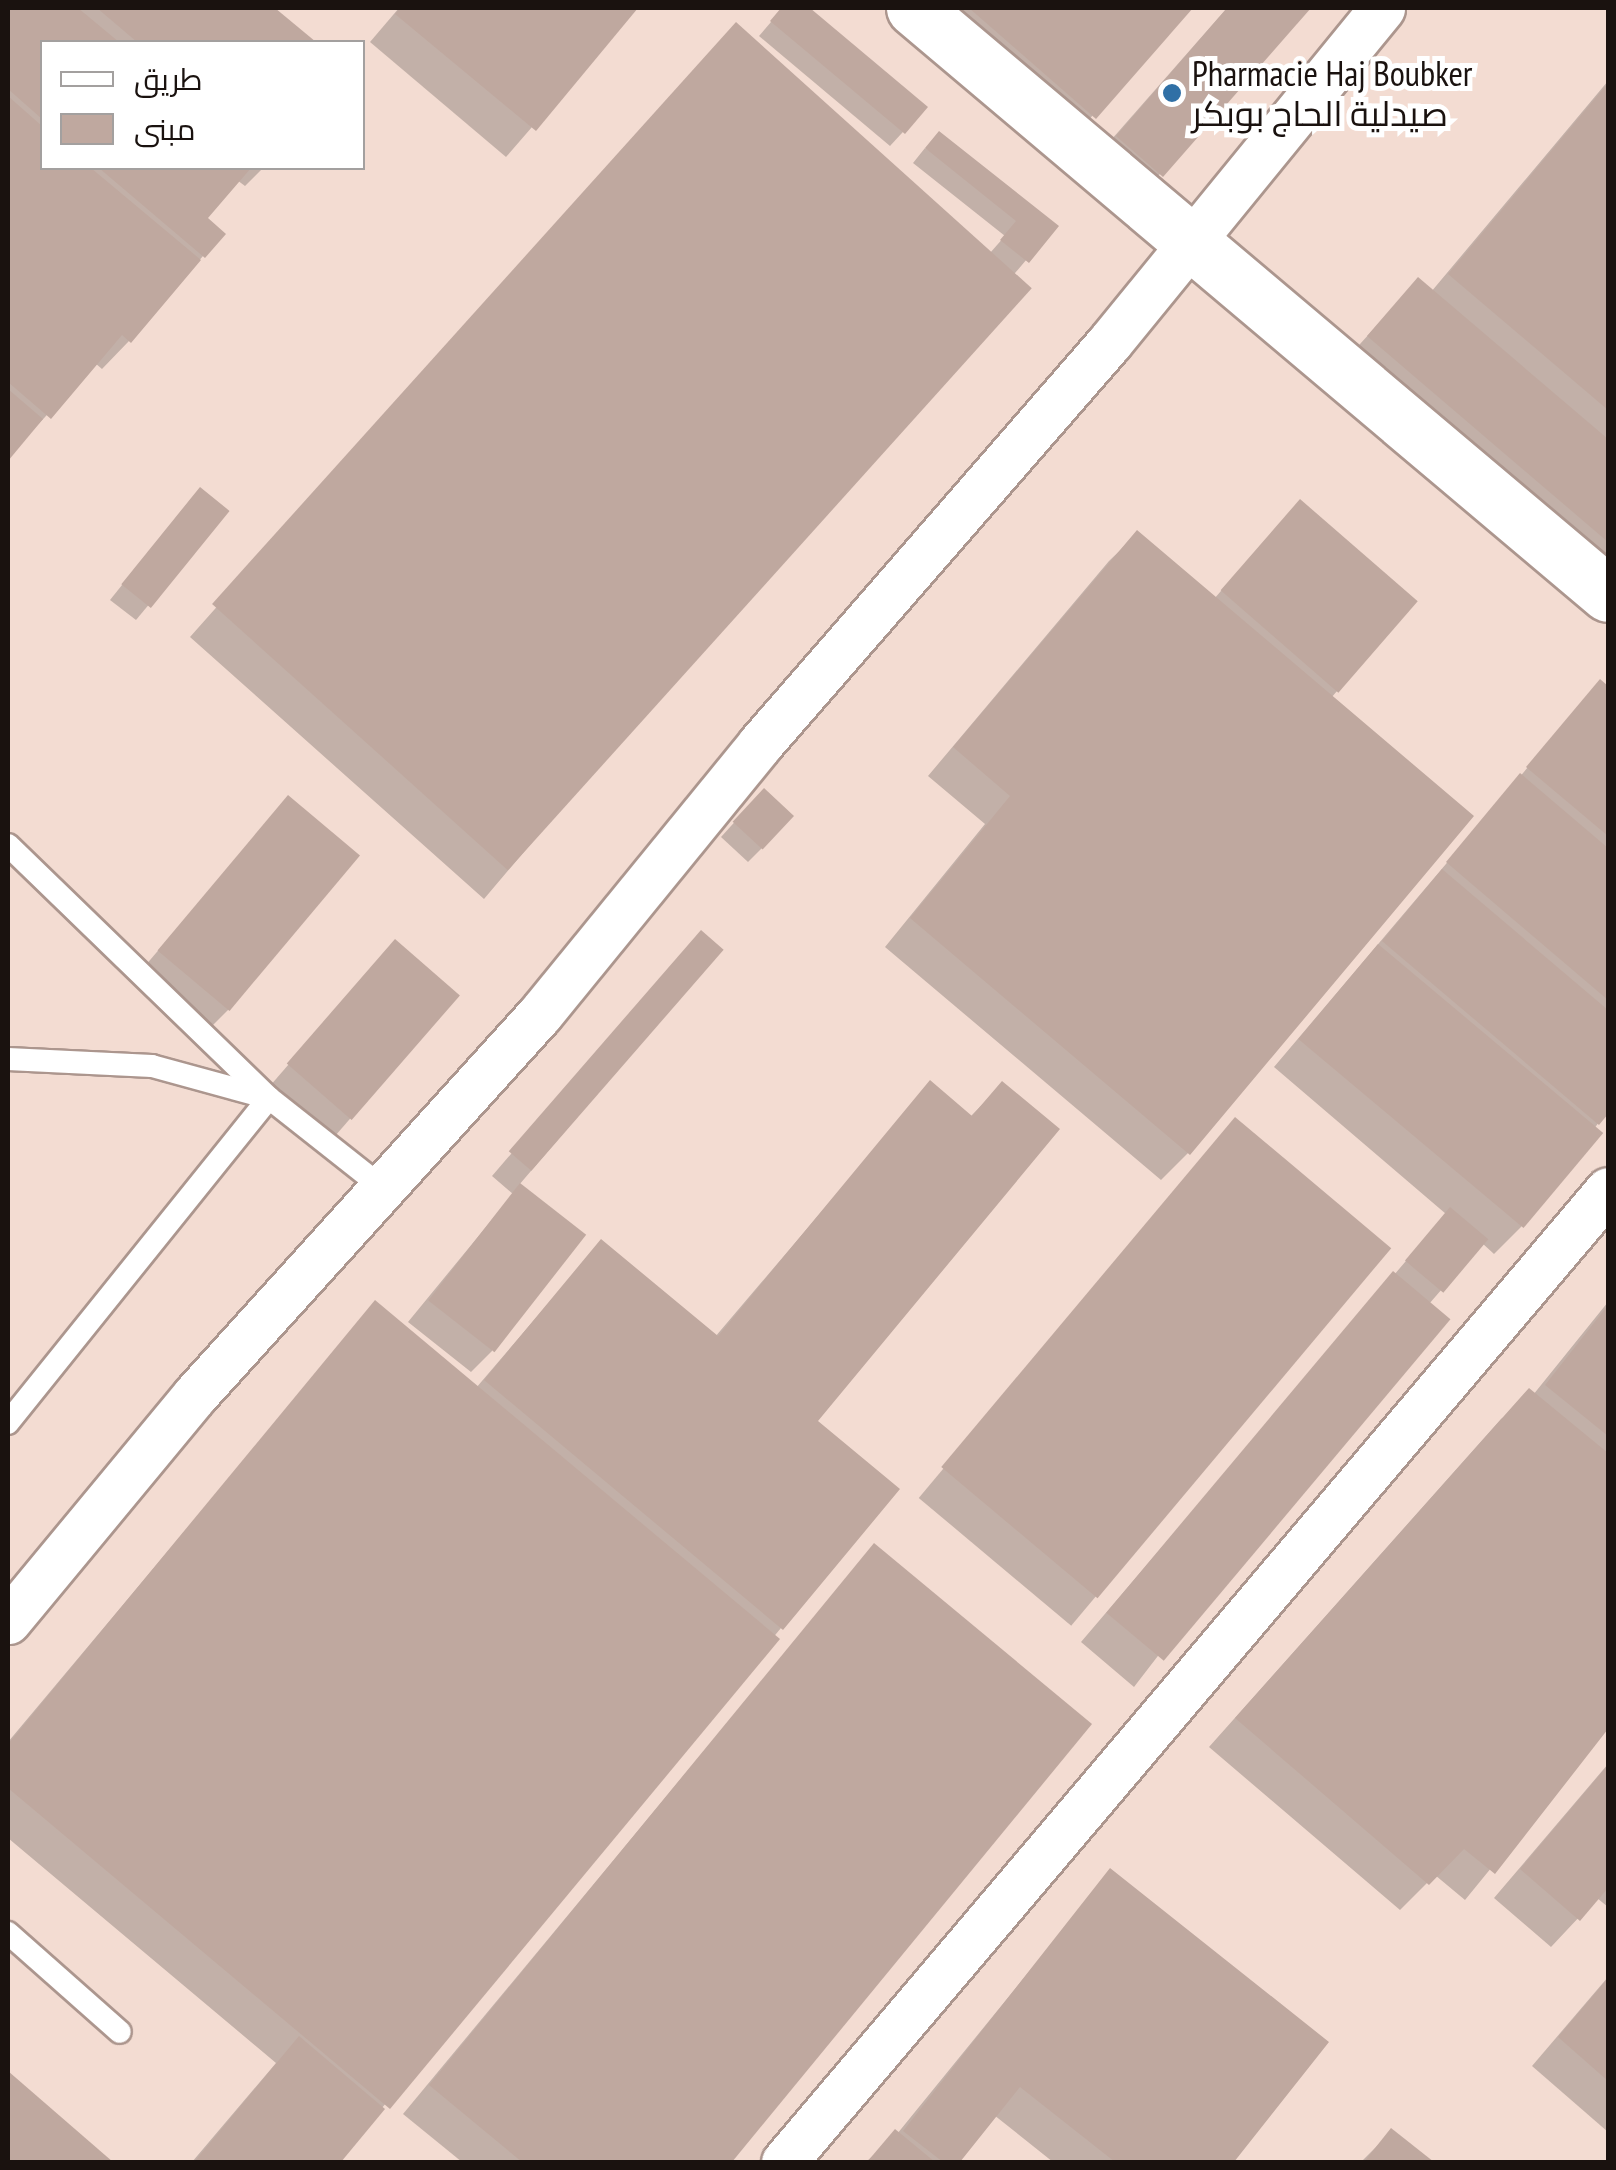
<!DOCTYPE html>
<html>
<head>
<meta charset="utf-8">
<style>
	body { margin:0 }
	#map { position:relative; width:1616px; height:2170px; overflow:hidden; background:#f3dcd2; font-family:"PT Sans Narrow",Cairo,sans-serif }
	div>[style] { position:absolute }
	.shadow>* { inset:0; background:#0003; transform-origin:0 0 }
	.building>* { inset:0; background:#bfa89f; transform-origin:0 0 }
	.roads { filter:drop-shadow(2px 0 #ac968e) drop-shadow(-2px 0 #ac968e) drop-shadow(0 2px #ac968e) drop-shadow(0 -2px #ac968e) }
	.service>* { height:22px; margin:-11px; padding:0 11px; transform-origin:11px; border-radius:11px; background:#fff }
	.minor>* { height:45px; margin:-22.5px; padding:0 22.5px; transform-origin:22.5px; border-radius:22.5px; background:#fff }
	.tertiary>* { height:55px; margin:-27.5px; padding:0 27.5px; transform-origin:27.5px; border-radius:27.5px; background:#fff }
	.dots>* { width:28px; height:28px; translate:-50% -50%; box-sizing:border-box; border:5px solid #fff; border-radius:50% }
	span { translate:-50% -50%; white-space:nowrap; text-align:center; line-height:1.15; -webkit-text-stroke:10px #fff; paint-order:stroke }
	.poi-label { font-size:35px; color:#1a120f }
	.left { translate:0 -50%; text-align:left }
	.frame { position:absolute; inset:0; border:10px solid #1a120f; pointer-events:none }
	.legend { position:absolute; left:40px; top:40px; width:325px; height:130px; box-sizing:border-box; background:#fff; border:2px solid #a3a09f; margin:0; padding:12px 18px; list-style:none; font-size:30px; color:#1a120f }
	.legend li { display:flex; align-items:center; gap:20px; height:50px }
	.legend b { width:50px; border:2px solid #a3a09f }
</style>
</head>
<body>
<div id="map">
	<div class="shadow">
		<div style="clip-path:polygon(8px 8px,272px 8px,312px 42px,42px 42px,42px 168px,263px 168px,245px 186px,237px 180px,204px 219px,203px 256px,129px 341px,102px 369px,95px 363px,8px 457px)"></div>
		<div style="clip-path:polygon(399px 8px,635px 8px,506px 157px,370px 42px)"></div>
		<div style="clip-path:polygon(783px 8px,806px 8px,925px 108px,890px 146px,759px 36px)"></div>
		<div style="clip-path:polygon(911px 8px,1189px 8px,1067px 144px)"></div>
		<div style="clip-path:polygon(1227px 8px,1308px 8px,1134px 203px,1090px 164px)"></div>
		<div style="clip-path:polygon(709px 53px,990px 253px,1005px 236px,913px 163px,925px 148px,1055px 226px,484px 899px,190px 637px)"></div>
		<div style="clip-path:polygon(1608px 81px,1608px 593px,1341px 365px,1418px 280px,1431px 292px)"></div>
		<div style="clip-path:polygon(187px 504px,226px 512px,136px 620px,110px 600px)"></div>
		<div style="clip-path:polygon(1280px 523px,1415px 601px,1331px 698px,1188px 1153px,1161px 1180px,885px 947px,985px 824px,928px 776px,1109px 561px,1137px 534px,1214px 599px)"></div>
		<div style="clip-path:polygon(1600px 682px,1608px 689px,1608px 1110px,1521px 1227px,1494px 1254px,1482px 1243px,1429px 1304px,1134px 1687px,1081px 1642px,1446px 1214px,1274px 1067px)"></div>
		<div style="clip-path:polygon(288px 798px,228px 1010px,207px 1031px,139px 973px)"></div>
		<div style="clip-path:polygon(750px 805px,762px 848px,748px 862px,721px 837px)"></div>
		<div style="clip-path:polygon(701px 933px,720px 950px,519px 1185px,492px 1351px,471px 1372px,408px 1322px,513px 1194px,492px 1176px)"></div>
		<div style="left:395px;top:942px;width:82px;height:191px;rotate:41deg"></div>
		<div style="clip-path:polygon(930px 1084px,970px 1117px,1002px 1084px,815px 1421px,781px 1628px,337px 2162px,192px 2162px,276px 2063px,8px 1838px,8px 1742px,375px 1304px,476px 1388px,601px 1242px,715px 1337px)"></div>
		<div style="left:1235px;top:1121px;width:199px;height:492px;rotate:40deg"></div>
		<div style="clip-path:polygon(1608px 1302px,1608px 1725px,1465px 1900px,1435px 1875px,1400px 1910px,1209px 1747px,1501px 1419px,1533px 1395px)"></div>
		<div style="clip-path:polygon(874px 1546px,1089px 1724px,729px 2162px,462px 2162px,403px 2114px)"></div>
		<div style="clip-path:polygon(1608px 1764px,1608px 1907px,1597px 1898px,1551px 1947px,1494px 1898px)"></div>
		<div style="clip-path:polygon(1111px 1871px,1326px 2043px,1231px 2162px,1053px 2162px,994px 2115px,957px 2162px,866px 2162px,897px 2134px)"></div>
		<div style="clip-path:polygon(1608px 1977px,1608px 2132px,1532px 2066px)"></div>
		<div style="clip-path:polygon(8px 2074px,109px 2162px,8px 2162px)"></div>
		<div style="clip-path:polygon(1392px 2131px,1430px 2162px,1361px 2162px)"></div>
	</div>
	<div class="building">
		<div style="clip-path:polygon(8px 8px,78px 8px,119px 42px,42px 42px,42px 119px,8px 89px)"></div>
		<div style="clip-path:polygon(97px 8px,275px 8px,316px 42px,137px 42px)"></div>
		<div style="clip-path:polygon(400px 8px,638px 8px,536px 131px,395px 14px)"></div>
		<div style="clip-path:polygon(781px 8px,810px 8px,928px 107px,905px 134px,770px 21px)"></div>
		<div style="clip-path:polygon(969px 8px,1193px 8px,1096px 119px)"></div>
		<div style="clip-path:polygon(1227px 8px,1311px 8px,1163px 177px,1116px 136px)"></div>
		<div style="left:736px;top:22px;width:398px;height:783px;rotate:42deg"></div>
		<div style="clip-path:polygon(1608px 83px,1608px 410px,1448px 274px)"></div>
		<div style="clip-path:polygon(8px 96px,42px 126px,42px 168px,91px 168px,201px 260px,131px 343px,122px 335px,51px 419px,8px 382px)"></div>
		<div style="clip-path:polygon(939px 131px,1059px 226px,1029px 263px,1000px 240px,1016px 221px,925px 148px)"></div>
		<div style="clip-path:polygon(99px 168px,251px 168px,208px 218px,226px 234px,205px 258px)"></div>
		<div style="clip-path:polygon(1418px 277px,1608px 439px,1608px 542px,1367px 336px)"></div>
		<div style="clip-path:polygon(8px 389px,43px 419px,8px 461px)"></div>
		<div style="left:200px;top:487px;width:38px;height:125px;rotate:39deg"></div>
		<div style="left:1300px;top:499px;width:156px;height:121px;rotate:41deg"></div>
		<div style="clip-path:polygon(1137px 530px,1474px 816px,1190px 1155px,910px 918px,1010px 796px,953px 747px)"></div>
		<div style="clip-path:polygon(1600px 679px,1608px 686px,1608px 836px,1526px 767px)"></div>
		<div style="clip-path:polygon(1520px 773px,1608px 848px,1608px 1000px,1446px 862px)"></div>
		<div style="left:764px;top:788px;width:41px;height:46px;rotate:43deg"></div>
		<div style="left:288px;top:795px;width:94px;height:203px;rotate:40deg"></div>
		<div style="clip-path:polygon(1442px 869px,1608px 1010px,1608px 1114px,1599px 1125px,1382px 941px)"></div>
		<div style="left:701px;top:930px;width:30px;height:293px;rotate:41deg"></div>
		<div style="left:395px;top:939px;width:86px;height:165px;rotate:41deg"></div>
		<div style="left:1378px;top:944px;width:294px;height:124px;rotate:40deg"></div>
		<div style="clip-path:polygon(930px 1080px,972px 1116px,1002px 1081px,1060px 1129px,818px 1421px,900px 1489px,783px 1630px,484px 1380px,601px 1239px,718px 1336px)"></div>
		<div style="left:1235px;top:1117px;width:204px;height:457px;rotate:40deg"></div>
		<div style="left:520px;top:1183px;width:84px;height:149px;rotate:38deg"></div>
		<div style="left:1450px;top:1207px;width:50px;height:70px;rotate:40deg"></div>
		<div style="left:1393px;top:1271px;width:75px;height:446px;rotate:40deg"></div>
		<div style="clip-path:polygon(375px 1300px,780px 1639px,390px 2109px,8px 1788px,8px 1744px)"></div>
		<div style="clip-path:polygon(1608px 1305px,1608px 1436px,1545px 1385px)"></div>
		<div style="clip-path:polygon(1529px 1388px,1608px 1453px,1608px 1729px,1495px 1874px,1464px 1849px,1429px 1885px,1235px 1718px)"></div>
		<div style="clip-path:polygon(874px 1543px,1092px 1724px,732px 2162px,522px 2162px,429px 2085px)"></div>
		<div style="clip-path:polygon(1608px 1765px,1608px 1888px,1580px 1921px,1520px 1869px)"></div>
		<div style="clip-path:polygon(1110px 1868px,1329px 2042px,1234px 2162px,1115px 2162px,1020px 2087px,960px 2162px,943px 2162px,903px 2131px)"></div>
		<div style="clip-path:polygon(1608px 1978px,1608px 2081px,1558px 2037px)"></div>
		<div style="clip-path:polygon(299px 2036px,385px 2109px,341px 2162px,194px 2162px)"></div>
		<div style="clip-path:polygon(8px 2071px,113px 2162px,8px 2162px)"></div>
		<div style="clip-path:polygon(1391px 2128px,1434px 2162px,1364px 2162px)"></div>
		<div style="clip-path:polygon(895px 2129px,935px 2162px,867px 2162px)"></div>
	</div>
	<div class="roads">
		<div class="service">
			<div style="left:8px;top:845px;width:363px;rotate:44.1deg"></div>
			<div style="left:269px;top:1098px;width:145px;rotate:38.3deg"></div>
			<div style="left:8px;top:1059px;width:144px;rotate:2.8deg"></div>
			<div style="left:152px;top:1066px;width:121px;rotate:15.3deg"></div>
			<div style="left:269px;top:1098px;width:417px;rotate:128.8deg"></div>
			<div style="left:8px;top:1933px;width:149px;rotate:41.5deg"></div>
		</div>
		<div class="minor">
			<div style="left:8px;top:1621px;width:293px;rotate:-50.4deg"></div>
			<div style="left:195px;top:1395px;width:514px;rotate:-47.84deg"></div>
			<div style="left:540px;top:1014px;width:348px;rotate:-50.8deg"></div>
			<div style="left:760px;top:744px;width:532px;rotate:-48.97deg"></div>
			<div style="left:1109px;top:343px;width:432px;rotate:-50.8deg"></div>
			<div style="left:784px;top:2162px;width:1274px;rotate:-49.71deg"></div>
		</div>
		<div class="tertiary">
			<div style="left:914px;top:8px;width:908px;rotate:40.18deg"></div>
		</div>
	</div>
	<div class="dots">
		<div style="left:1172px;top:93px;background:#3070a6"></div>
	</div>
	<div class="poi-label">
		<span class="left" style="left:1192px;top:93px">Pharmacie Haj Boubker<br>صيدلية الحاج بوبكر</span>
	</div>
	<div class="frame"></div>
	<ul class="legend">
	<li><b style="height:12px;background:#fff"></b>طريق</li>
	<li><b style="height:28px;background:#bfa89f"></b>مبنى</li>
	</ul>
</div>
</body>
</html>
